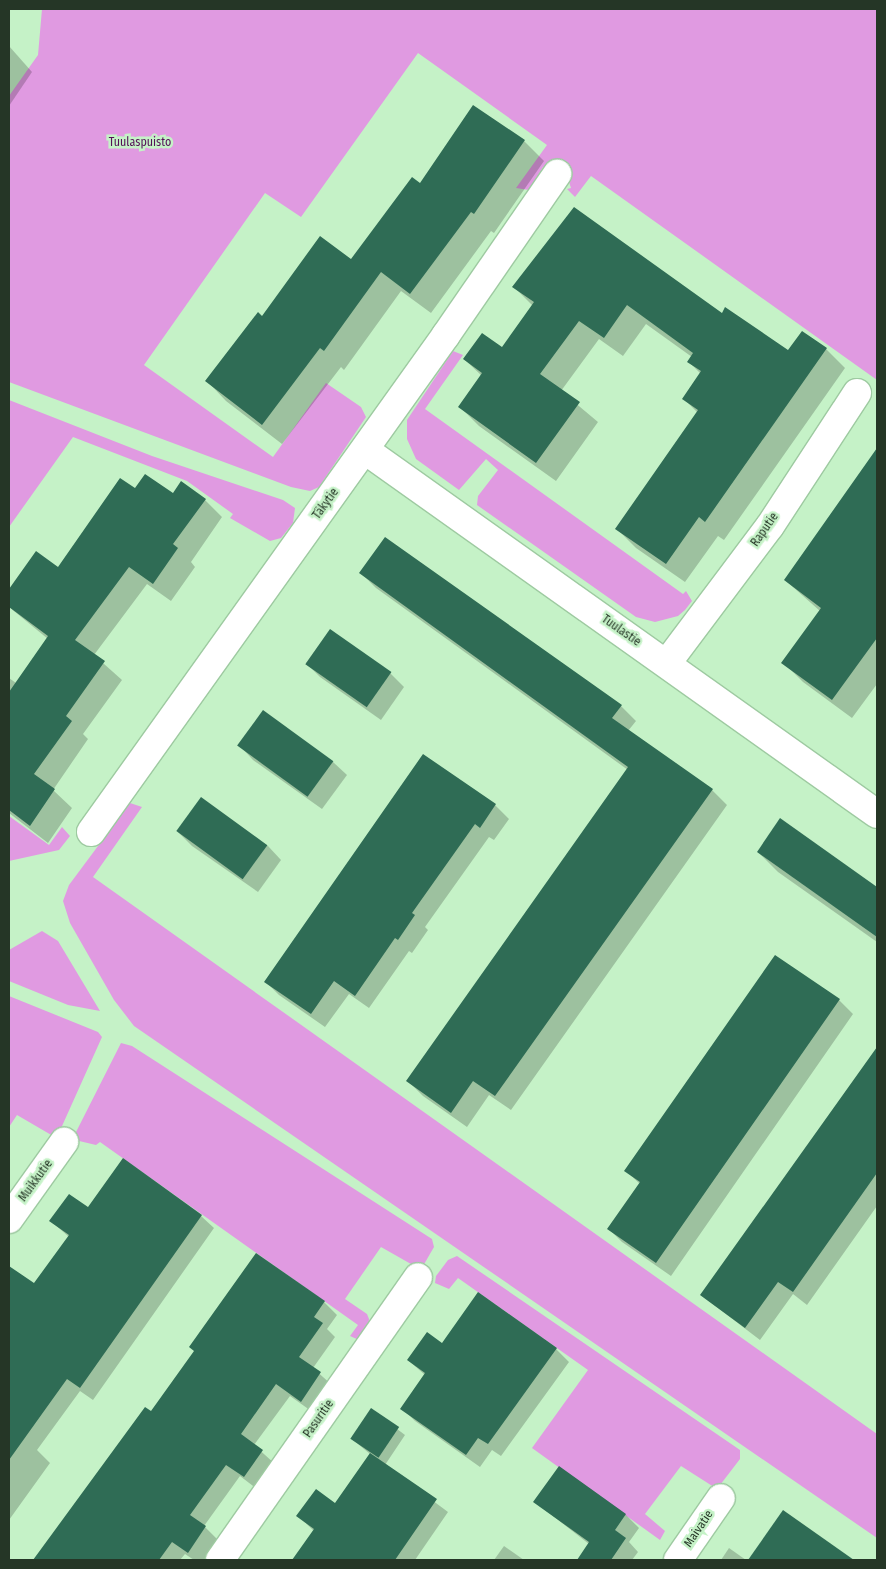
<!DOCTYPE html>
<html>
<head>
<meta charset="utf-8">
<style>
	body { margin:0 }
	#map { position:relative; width:886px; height:1569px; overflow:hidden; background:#c5f2c7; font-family:"Fira Sans Condensed",sans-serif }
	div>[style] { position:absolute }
	.green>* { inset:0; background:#e09ae1 }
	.shadow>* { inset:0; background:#0003 }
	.building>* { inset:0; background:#2f6c55; transform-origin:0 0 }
	.roads { filter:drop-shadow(1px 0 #9ecaa1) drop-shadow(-1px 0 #9ecaa1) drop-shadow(0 1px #9ecaa1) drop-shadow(0 -1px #9ecaa1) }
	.street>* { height:28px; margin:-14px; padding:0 14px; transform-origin:14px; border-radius:14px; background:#fff }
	span { translate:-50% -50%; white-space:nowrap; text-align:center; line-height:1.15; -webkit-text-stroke:5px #c5f2c7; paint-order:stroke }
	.park-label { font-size:12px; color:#540f57 }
	.street-label { font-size:12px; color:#253626 }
	.frame { position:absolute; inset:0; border:10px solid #253626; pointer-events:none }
</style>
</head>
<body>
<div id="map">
	<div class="green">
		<div style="clip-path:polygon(42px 9px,877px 9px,877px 380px,591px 176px,575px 197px,567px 189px,571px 188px,569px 182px,548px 167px,543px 167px,529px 190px,516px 188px,547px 145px,418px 53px,301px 217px,265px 193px,144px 365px,273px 457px,326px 383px,361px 407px,366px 417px,319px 487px,310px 491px,291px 487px,9px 382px,9px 96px,38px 55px)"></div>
		<div style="clip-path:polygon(453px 351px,463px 355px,425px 409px,683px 594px,686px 591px,692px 601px,685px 610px,678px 616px,655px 622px,636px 617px,477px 505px,478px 496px,498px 470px,486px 459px,459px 490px,416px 459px,407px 439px,407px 420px)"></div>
		<div style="clip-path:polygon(9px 400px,152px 456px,283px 500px,295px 508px,293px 523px,281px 538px,270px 541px,230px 518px,233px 514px,187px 481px,73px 437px,9px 527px)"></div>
		<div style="clip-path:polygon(130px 803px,142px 807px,93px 877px,877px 1434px,877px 1538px,134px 1026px,114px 1000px,70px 923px,63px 901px,69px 885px)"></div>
		<div style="clip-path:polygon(9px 816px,49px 845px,62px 827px,70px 836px,59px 850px,9px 861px)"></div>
		<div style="clip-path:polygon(42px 931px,58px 941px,100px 1011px,68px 1005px,9px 981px,9px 950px)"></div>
		<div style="clip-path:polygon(9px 996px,98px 1032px,102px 1037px,58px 1135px,53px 1136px,17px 1115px,9px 1127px)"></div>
		<div style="clip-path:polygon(121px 1043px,132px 1046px,432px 1239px,434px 1247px,423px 1266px,418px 1268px,381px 1247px,345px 1299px,367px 1314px,369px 1319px,368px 1332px,361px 1341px,350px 1336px,358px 1325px,100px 1142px,96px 1145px,75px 1140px,74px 1136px)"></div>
		<div style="clip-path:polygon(457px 1256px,740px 1450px,740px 1459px,717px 1489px,681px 1466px,645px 1514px,665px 1531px,660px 1540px,532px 1448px,588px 1370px,458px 1278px,449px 1289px,435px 1283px,436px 1276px,448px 1260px)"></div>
	</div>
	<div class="shadow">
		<div style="clip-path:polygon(9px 46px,32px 72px,9px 106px)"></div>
		<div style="clip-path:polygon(524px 141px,544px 161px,494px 233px,491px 231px,431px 313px,401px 291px,344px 370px,341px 367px,282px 444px,226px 401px,207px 381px,263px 318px,352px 260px,420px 184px)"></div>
		<div style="clip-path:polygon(514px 287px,722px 314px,788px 352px,826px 349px,845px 368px,724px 540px,718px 536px,685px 582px,636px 548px,617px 529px,698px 413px,684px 399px,701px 374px,689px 362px,692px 357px,646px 324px,623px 356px,599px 339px,561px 391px,598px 422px,556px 481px,479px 426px,460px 407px,482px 376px,464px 359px,502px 349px,533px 306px)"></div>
		<div style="clip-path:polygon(877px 450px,877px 684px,852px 718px,803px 682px,783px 662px,820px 611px,785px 580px)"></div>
		<div style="clip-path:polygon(135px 490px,205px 500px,222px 517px,191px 562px,195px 567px,171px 601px,147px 584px,94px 655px,122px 680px,83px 734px,88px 739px,53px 790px,72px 808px,48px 843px,9px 813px,9px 678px,16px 683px,48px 639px,9px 607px,9px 591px,37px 553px,59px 568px)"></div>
		<div style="clip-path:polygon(361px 573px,621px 706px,636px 721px,628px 731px,712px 790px,727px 805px,511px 1110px,489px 1095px,467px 1127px,423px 1096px,408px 1081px,628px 770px,376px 588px)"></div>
		<div style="clip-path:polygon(330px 630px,390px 673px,404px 687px,381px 720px,320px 677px,306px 663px)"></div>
		<div style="clip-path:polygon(240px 746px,333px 762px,347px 775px,322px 809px,253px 760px)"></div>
		<div style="clip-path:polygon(202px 799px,268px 846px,281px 860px,258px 892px,192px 846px,178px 832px)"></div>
		<div style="clip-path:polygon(495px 805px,509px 819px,494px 840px,489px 837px,425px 927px,428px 930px,412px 953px,409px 951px,369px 1008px,349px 994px,325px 1027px,279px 995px,266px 982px)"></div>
		<div style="clip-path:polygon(781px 820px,877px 888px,877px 942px,778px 872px,758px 852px)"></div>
		<div style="clip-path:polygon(839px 1000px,853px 1014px,671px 1276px,622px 1242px,609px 1229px,640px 1184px,626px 1171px)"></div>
		<div style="clip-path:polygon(877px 1049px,877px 1206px,807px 1305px,793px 1294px,760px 1340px,701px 1295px)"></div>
		<div style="clip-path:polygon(89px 1209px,201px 1216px,214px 1228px,93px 1400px,80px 1391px,37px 1450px,50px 1463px,9px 1520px,9px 1320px,12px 1315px,9px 1313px,9px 1281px,16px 1272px,35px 1285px,69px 1237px,51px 1221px)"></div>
		<div style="clip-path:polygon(479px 1294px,556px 1349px,569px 1362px,501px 1456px,492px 1450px,480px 1467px,415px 1421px,402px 1408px,425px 1375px,408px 1360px,442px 1344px)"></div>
		<div style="clip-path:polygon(324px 1302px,337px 1315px,327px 1329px,335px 1337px,313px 1368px,333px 1386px,314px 1413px,290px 1396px,254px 1445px,275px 1464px,257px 1489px,240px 1476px,204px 1526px,218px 1540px,204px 1560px,194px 1560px,185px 1554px,180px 1560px,35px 1560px,146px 1409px,152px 1413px)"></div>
		<div style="clip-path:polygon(372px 1410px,405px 1435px,385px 1465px,448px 1512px,415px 1560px,293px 1560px,314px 1531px,298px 1516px,335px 1504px,370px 1454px,352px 1439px)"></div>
		<div style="clip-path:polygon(559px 1468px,626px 1515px,639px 1528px,629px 1542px,638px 1552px,632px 1560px,578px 1560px,589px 1544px,535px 1502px)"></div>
		<div style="clip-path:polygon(783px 1512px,852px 1560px,750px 1560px)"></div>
		<div style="clip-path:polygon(504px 1546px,524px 1560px,494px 1560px)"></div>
		<div style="clip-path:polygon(729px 1548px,746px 1560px,721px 1560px)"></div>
	</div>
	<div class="building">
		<div style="clip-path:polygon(473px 105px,525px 140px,474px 214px,471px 212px,410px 294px,381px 272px,324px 351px,320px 348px,262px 425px,205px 381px,258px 312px,262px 316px,320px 236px,351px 259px,412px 177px,420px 183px)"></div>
		<div style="clip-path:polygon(574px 207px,722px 313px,725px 307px,788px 350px,802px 331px,827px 348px,705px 522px,699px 517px,666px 564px,615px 529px,698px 410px,682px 399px,701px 371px,687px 362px,693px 353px,627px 305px,604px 338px,579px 321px,540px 374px,580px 402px,536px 463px,458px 407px,482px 373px,463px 359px,482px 333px,502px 347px,534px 302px,512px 287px)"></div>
		<div style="clip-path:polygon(877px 448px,877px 638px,832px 700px,781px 663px,821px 608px,784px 580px)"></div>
		<div style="clip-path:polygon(145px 474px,173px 493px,181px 481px,206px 499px,173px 544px,178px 548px,153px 584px,129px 567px,75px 640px,105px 661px,66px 716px,72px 721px,34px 774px,55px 789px,30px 826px,9px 810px,9px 692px,48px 636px,9px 607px,9px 589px,36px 551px,58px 567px,120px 478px,135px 488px)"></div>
		<div style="clip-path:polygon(385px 537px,622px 705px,612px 718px,713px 789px,495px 1096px,473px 1081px,451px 1113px,406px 1081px,628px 767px,359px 573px)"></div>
		<div style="left:330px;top:629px;width:75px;height:43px;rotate:35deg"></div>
		<div style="left:263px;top:710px;width:87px;height:44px;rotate:36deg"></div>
		<div style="clip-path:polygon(423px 754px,496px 804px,480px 828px,475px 824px,412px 913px,415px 915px,398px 940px,395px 938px,355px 996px,334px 981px,311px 1014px,264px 982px)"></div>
		<div style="left:201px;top:797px;width:82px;height:42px;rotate:36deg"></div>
		<div style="clip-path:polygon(780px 818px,877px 887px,877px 937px,757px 852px)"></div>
		<div style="clip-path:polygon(775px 955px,840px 999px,656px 1263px,607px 1229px,640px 1182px,624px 1171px)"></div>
		<div style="clip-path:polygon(877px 1047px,877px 1173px,793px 1292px,778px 1282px,745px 1328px,700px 1295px)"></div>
		<div style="clip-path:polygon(123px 1158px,202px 1215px,80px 1388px,67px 1379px,9px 1460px,9px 1266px,34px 1283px,69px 1235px,49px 1221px,69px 1194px,88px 1207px)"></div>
		<div style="clip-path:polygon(256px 1253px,325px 1301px,314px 1317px,323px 1323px,299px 1357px,321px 1372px,301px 1402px,276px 1384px,241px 1434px,263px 1450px,244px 1477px,226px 1465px,190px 1515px,206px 1526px,188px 1553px,172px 1542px,159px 1560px,33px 1560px,145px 1407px,151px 1411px,194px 1351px,189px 1347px)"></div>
		<div style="clip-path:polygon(478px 1292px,557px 1348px,488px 1444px,478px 1438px,466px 1455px,400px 1409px,425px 1373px,407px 1360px,427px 1332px,442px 1343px)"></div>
		<div style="left:371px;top:1408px;width:34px;height:37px;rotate:34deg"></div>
		<div style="clip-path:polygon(370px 1453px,437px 1499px,395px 1560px,292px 1560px,314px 1529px,296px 1516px,316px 1489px,335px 1503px)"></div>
		<div style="clip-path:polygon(559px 1466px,626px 1514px,615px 1530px,626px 1538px,611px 1560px,577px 1560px,589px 1542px,533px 1502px)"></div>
		<div style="clip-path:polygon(783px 1510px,854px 1560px,748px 1560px)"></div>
	</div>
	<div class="roads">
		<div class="street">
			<div style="left:365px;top:450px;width:628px;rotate:35.41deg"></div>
			<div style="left:667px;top:663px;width:171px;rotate:-53.1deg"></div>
			<div style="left:770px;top:526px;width:159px;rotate:-56.8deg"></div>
			<div style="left:91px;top:832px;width:611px;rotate:-54.46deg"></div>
			<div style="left:446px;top:335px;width:196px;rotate:-55.4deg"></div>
			<div style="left:9px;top:1219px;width:95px;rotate:-54.5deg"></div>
			<div style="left:220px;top:1560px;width:345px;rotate:-55deg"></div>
			<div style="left:678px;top:1560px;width:75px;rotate:-55.3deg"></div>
		</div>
	</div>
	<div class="park-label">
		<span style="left:140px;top:143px">Tuulaspuisto</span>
	</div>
	<div class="street-label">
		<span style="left:326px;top:504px;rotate:-54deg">Täkytie</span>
		<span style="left:765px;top:530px;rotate:-55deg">Raputie</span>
		<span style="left:621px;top:631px;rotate:35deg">Tuulastie</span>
		<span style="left:36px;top:1181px;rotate:-54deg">Muikkutie</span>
		<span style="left:319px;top:1419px;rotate:-55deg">Pasuritie</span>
		<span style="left:699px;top:1529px;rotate:-56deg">Maivatie</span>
	</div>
	<div class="frame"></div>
</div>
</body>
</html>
